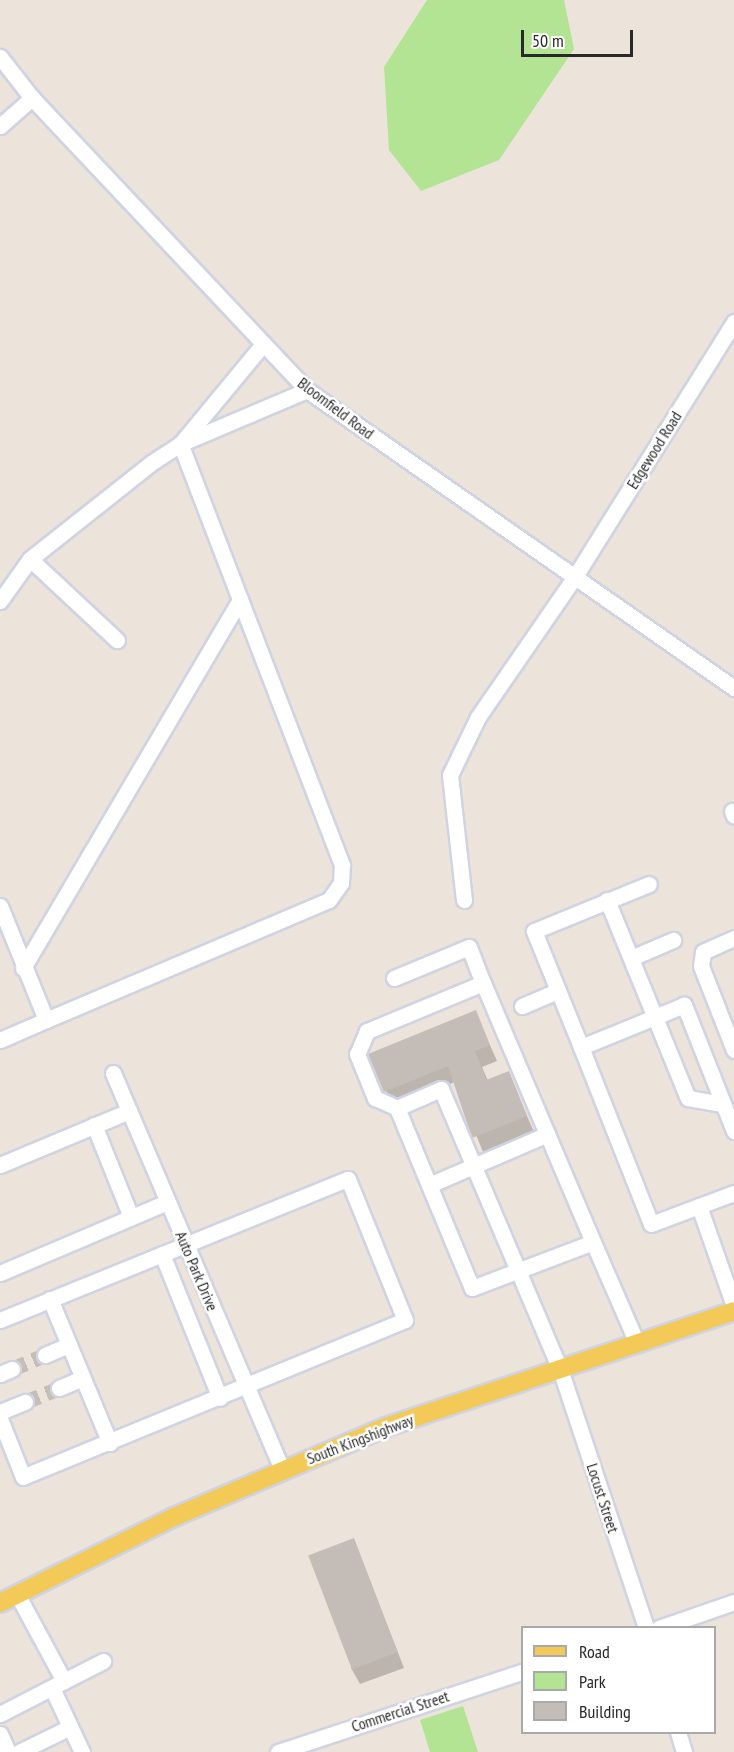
<!DOCTYPE html>
<html>
<head>
<meta charset="utf-8">
<style>
	body { margin:0 }
	#map { position:relative; width:734px; height:1752px; overflow:hidden; background:#ece3da; font-family:"PT Sans Narrow",sans-serif }
	div>[style] { position:absolute }
	.green>* { inset:0; background:#b2e494 }
	.shadow>* { inset:0; background:#0003 }
	.building>* { inset:0; background:#c4bdb7; transform-origin:0 0 }
	.minor-tunnel>* { height:15px; margin-top:-7.5px; transform-origin:0; background:repeating-linear-gradient(90deg,#c5beb7 0 15px,transparent 0 23px) }
	.roads { filter:drop-shadow(2px 0 #cfd3e2) drop-shadow(-2px 0 #cfd3e2) drop-shadow(0 2px #cfd3e2) drop-shadow(0 -2px #cfd3e2) }
	.minor>* { height:15px; margin:-7.5px; padding:0 7.5px; transform-origin:7.5px; border-radius:7.5px; background:#fff }
	.major>* { height:18px; margin:-9px; padding:0 9px; transform-origin:9px; border-radius:9px; background:#f3ca57 }
	span { translate:-50% -50%; white-space:nowrap; text-align:center; line-height:1.15; -webkit-text-stroke:5px #fff; paint-order:stroke }
	.street-label { font-size:16px; color:#292929 }
	.legend { position:absolute; left:521px; top:1626px; width:195px; height:108px; box-sizing:border-box; background:#fff; border:2px solid #a9a9a9; margin:0; padding:8px 10px; list-style:none; font-size:18px; color:#292929 }
	.legend li { display:flex; align-items:center; gap:12px; height:30px }
	.legend b { width:30px; border:2px solid #a9a9a9 }
	.scale { position:absolute; left:521px; top:30px; width:112px; height:27px; box-sizing:border-box; border:3px solid #292929; border-top:0; padding-left:8px; font-size:18px; line-height:21px; white-space:nowrap; color:#292929; -webkit-text-stroke:4px #fff; paint-order:stroke }
</style>
</head>
<body>
<div id="map">
	<div class="green">
		<div style="clip-path:polygon(427px 0,564px 0,574px 49px,499px 160px,421px 191px,389px 150px,384px 67px)"></div>
		<div style="clip-path:polygon(463px 1706px,478px 1752px,430px 1752px,420px 1720px)"></div>
	</div>
	<div class="shadow">
		<div style="clip-path:polygon(475px 1011px,497px 1061px,482px 1067px,488px 1081px,508px 1073px,534px 1132px,483px 1152px,455px 1082px,395px 1106px,386px 1091px)"></div>
		<div style="clip-path:polygon(354px 1540px,404px 1668px,360px 1684px,351px 1668px)"></div>
	</div>
	<div class="building">
		<div style="clip-path:polygon(476px 1010px,490px 1045px,475px 1051px,486px 1080px,509px 1071px,527px 1116px,472px 1138px,448px 1066px,384px 1092px,368px 1054px)"></div>
		<div style="left:354px;top:1538px;width:122px;height:49px;rotate:69deg"></div>
	</div>
	<div class="minor-tunnel">
		<div style="left:12px;top:1369px;width:36px;rotate:-23deg"></div>
		<div style="left:25px;top:1402px;width:37px;rotate:-22deg"></div>
	</div>
	<div class="roads">
		<div class="minor">
			<div style="left:0;top:57px;width:52px;rotate:52deg"></div>
			<div style="left:32px;top:98px;width:401px;rotate:46.7deg"></div>
			<div style="left:307px;top:390px;width:521px;rotate:34.91deg"></div>
			<div style="left:0;top:126px;width:43px;rotate:-41.2deg"></div>
			<div style="left:182px;top:442px;width:127px;rotate:-50.4deg"></div>
			<div style="left:30px;top:559px;width:119px;rotate:43deg"></div>
			<div style="left:0;top:601px;width:52px;rotate:-54.5deg"></div>
			<div style="left:30px;top:559px;width:154px;rotate:-38.4deg"></div>
			<div style="left:151px;top:463px;width:35px;rotate:-33deg"></div>
			<div style="left:180px;top:444px;width:138px;rotate:-23deg"></div>
			<div style="left:732px;top:811px;width:5px;rotate:68deg"></div>
			<div style="left:464px;top:900px;width:126px;rotate:-96.4deg"></div>
			<div style="left:450px;top:775px;width:64px;rotate:-64.2deg"></div>
			<div style="left:478px;top:717px;width:169px;rotate:-55.4deg"></div>
			<div style="left:574px;top:578px;width:302px;rotate:-58deg"></div>
			<div style="left:607px;top:900px;width:214px;rotate:67.8deg"></div>
			<div style="left:688px;top:1098px;width:36px;rotate:10deg"></div>
			<div style="left:0;top:906px;width:123px;rotate:68deg"></div>
			<div style="left:46px;top:1020px;width:307px;rotate:-23deg"></div>
			<div style="left:329px;top:900px;width:21px;rotate:-55deg"></div>
			<div style="left:341px;top:883px;width:18px;rotate:-87deg"></div>
			<div style="left:342px;top:865px;width:451px;rotate:-111deg"></div>
			<div style="left:734px;top:938px;width:34px;rotate:156deg"></div>
			<div style="left:703px;top:952px;width:14px;rotate:98deg"></div>
			<div style="left:701px;top:966px;width:90px;rotate:68.6deg"></div>
			<div style="left:631px;top:958px;width:46px;rotate:-23.2deg"></div>
			<div style="left:23px;top:968px;width:428px;rotate:-59.5deg"></div>
			<div style="left:394px;top:978px;width:81px;rotate:-22.5deg"></div>
			<div style="left:469px;top:947px;width:39px;rotate:69deg"></div>
			<div style="left:483px;top:983px;width:126px;rotate:157.5deg"></div>
			<div style="left:367px;top:1031px;width:25px;rotate:113deg"></div>
			<div style="left:357px;top:1054px;width:48px;rotate:67.8deg"></div>
			<div style="left:375px;top:1098px;width:24px;rotate:24deg"></div>
			<div style="left:397px;top:1108px;width:195px;rotate:67.4deg"></div>
			<div style="left:472px;top:1288px;width:129px;rotate:-20.8deg"></div>
			<div style="left:593px;top:1242px;width:110px;rotate:66.5deg"></div>
			<div style="left:483px;top:983px;width:281px;rotate:67deg"></div>
			<div style="left:522px;top:1006px;width:39px;rotate:-23deg"></div>
			<div style="left:0;top:1040px;width:50px;rotate:-23.5deg"></div>
			<div style="left:581px;top:1047px;width:125px;rotate:-112.1deg"></div>
			<div style="left:534px;top:931px;width:124px;rotate:-22.2deg"></div>
			<div style="left:113px;top:1073px;width:431px;rotate:66.9deg"></div>
			<div style="left:397px;top:1108px;width:48px;rotate:-23.4deg"></div>
			<div style="left:441px;top:1089px;width:304px;rotate:67deg"></div>
			<div style="left:560px;top:1369px;width:273px;rotate:71.6deg"></div>
			<div style="left:94px;top:1125px;width:99px;rotate:68.1deg"></div>
			<div style="left:734px;top:1131px;width:136px;rotate:-111.6deg"></div>
			<div style="left:684px;top:1005px;width:111px;rotate:157.8deg"></div>
			<div style="left:581px;top:1047px;width:190px;rotate:68.4deg"></div>
			<div style="left:651px;top:1224px;width:89px;rotate:-20.5deg"></div>
			<div style="left:0;top:1165px;width:140px;rotate:-22.7deg"></div>
			<div style="left:429px;top:1185px;width:129px;rotate:-23.2deg"></div>
			<div style="left:699px;top:1206px;width:106px;rotate:70.7deg"></div>
			<div style="left:162px;top:1254px;width:155px;rotate:68.1deg"></div>
			<div style="left:0;top:1273px;width:181px;rotate:-23deg"></div>
			<div style="left:50px;top:1299px;width:156px;rotate:67.4deg"></div>
			<div style="left:0;top:1320px;width:375px;rotate:-22.1deg"></div>
			<div style="left:348px;top:1179px;width:152px;rotate:68deg"></div>
			<div style="left:405px;top:1320px;width:413px;rotate:157.7deg"></div>
			<div style="left:23px;top:1477px;width:62px;rotate:-111.6deg"></div>
			<div style="left:45px;top:1355px;width:26px;rotate:-23deg"></div>
			<div style="left:0;top:1374px;width:13px;rotate:-23deg"></div>
			<div style="left:59px;top:1388px;width:25px;rotate:-23deg"></div>
			<div style="left:0;top:1412px;width:27px;rotate:-22deg"></div>
			<div style="left:659px;top:1628px;width:79px;rotate:-19.1deg"></div>
			<div style="left:64px;top:1681px;width:44px;rotate:-27.1deg"></div>
			<div style="left:52px;top:1688px;width:71px;rotate:64.9deg"></div>
			<div style="left:0;top:1714px;width:72px;rotate:-27.3deg"></div>
			<div style="left:64px;top:1681px;width:99px;rotate:-118.4deg"></div>
			<div style="left:678px;top:1732px;width:21px;rotate:73deg"></div>
			<div style="left:0;top:1734px;width:20px;rotate:66deg"></div>
			<div style="left:19px;top:1752px;width:57px;rotate:-26.1deg"></div>
			<div style="left:278px;top:1752px;width:257px;rotate:-18.2deg"></div>
		</div>
		<div class="major">
			<div style="left:0;top:1603px;width:194px;rotate:-26.3deg"></div>
			<div style="left:174px;top:1517px;width:230px;rotate:-23deg"></div>
			<div style="left:386px;top:1427px;width:367px;rotate:-18.4deg"></div>
		</div>
	</div>
	<div class="street-label">
		<span style="left:336px;top:408px;rotate:37deg">Bloomfield Road</span>
		<span style="left:654px;top:450px;rotate:-58deg">Edgewood Road</span>
		<span style="left:197px;top:1271px;rotate:67deg">Auto Park Drive</span>
		<span style="left:360px;top:1439px;rotate:-21deg">South Kingshighway</span>
		<span style="left:603px;top:1498px;rotate:72deg">Locust Street</span>
		<span style="left:400px;top:1711px;rotate:-18deg">Commercial Street</span>
	</div>
	<ul class="legend">
	<li><b style="height:8px;background:#f3ca57"></b>Road</li>
	<li><b style="height:16px;background:#b2e494"></b>Park</li>
	<li><b style="height:16px;background:#c4bdb7"></b>Building</li>
	</ul>
	<div class="scale">50 m</div>
</div>
</body>
</html>
